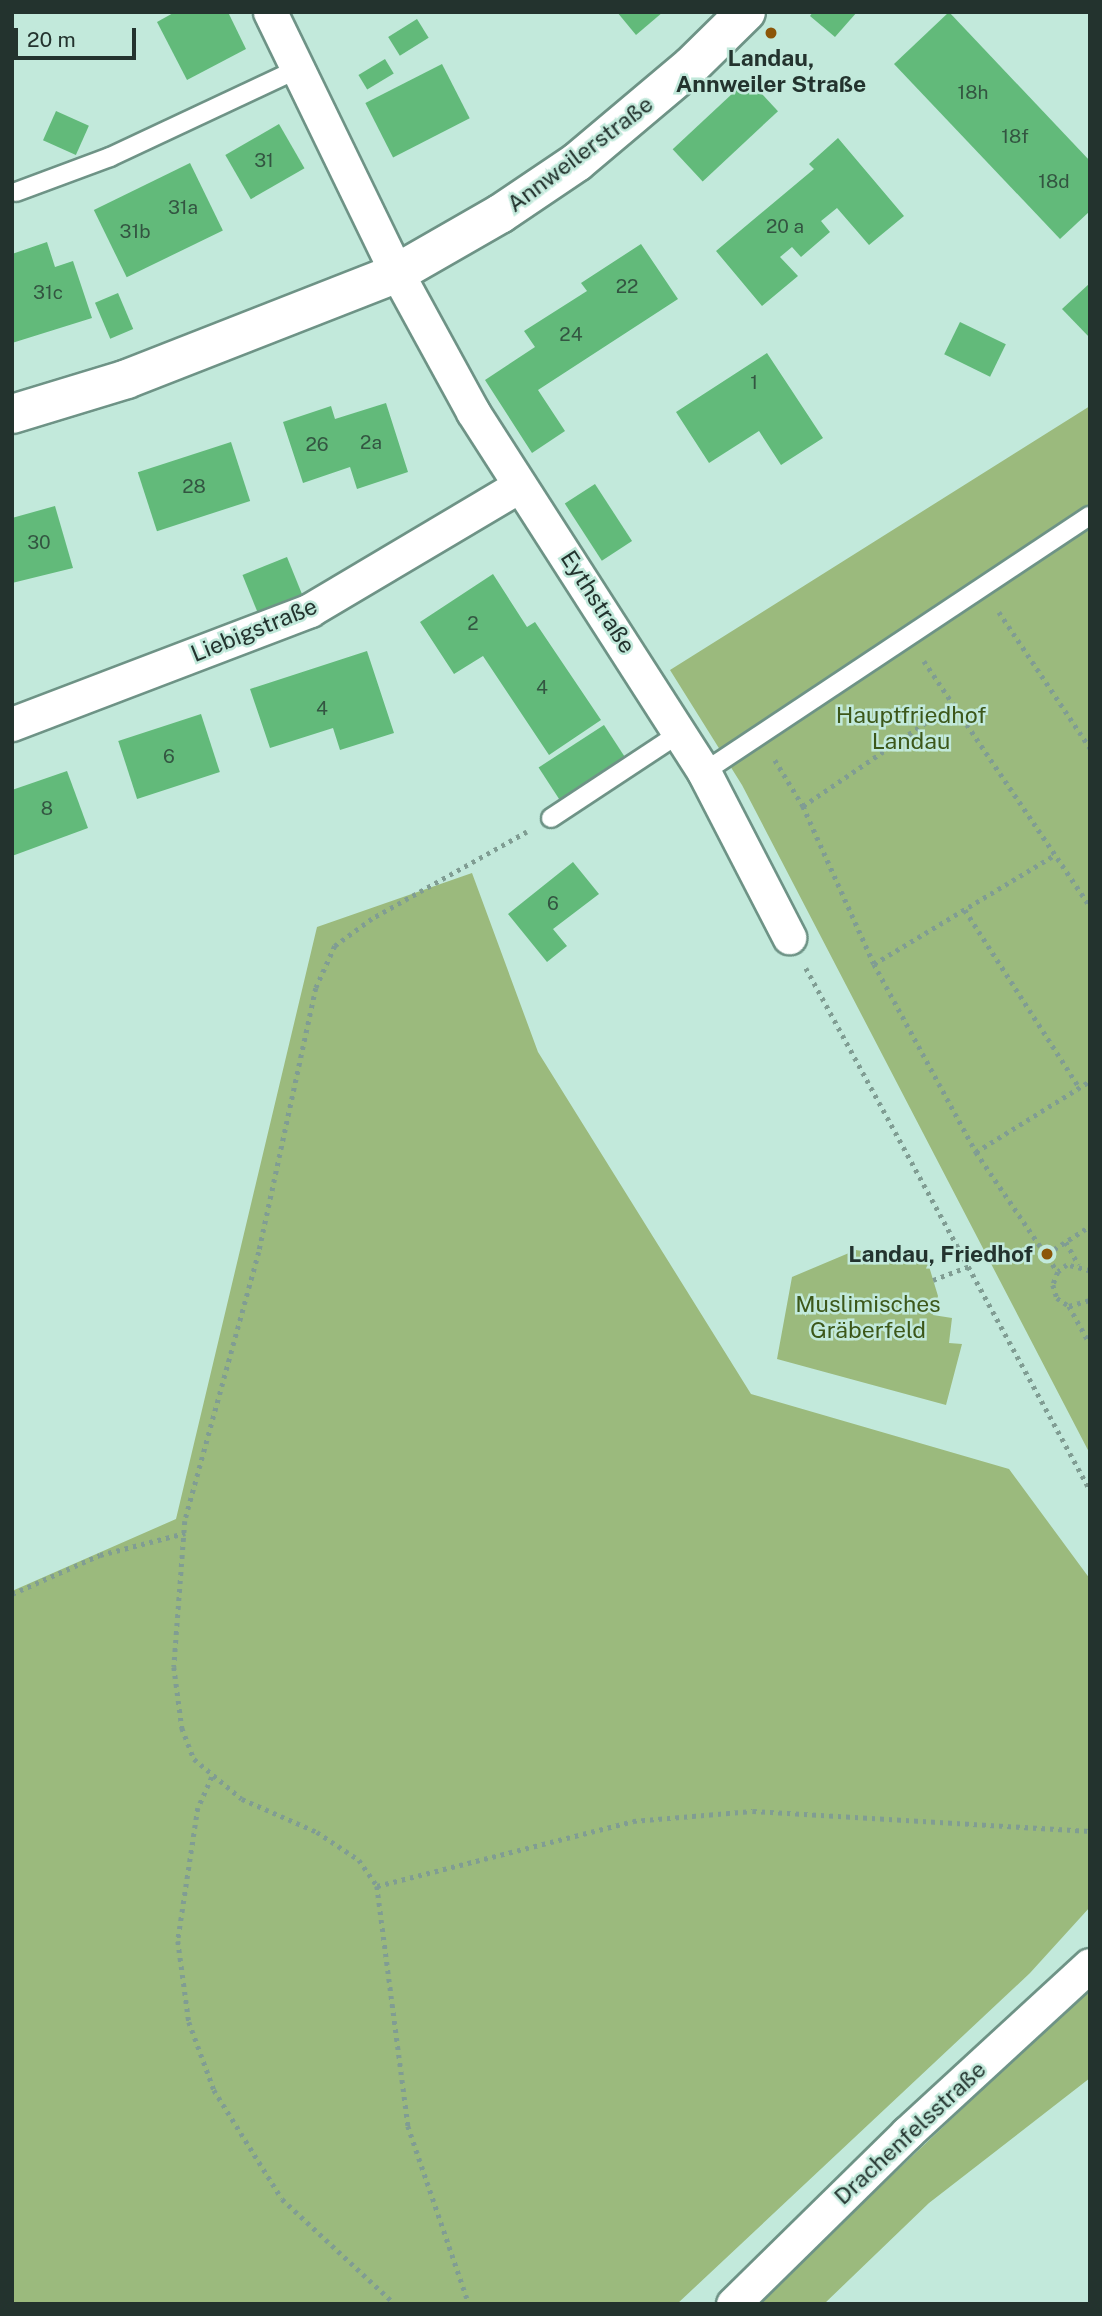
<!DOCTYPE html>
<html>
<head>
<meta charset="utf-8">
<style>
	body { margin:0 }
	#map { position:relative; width:1102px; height:2316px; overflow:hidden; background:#c2e9db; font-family:"Public Sans",sans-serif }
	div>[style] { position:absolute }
	.green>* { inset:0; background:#9bba7d }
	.building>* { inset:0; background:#62ba7a; transform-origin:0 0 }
	.path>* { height:4.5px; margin-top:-2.25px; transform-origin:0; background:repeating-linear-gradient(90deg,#809d93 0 3.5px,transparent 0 8.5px) }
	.roads { filter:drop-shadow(2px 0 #6e9386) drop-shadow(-2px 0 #6e9386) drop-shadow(0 2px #6e9386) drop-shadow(0 -2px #6e9386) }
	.lane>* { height:18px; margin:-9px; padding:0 9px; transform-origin:9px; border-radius:9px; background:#fff }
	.street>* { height:33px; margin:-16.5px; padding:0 16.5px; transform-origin:16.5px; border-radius:16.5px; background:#fff }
	.secondary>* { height:38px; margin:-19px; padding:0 19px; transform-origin:19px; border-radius:19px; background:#fff }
	.dots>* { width:19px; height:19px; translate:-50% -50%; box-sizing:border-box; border:4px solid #c2e9db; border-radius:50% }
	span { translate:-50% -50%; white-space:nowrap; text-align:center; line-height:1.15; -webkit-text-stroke:5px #c2e9db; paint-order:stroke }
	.number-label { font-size:19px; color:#335541 }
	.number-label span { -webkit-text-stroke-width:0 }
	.poi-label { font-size:23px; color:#23332e; font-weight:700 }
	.right { translate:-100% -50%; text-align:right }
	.street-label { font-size:23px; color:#23332e }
	.park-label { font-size:23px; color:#3c5719 }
	.frame { position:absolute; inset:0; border:14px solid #23332e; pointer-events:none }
	.scale { position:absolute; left:14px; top:28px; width:122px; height:32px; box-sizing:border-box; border:4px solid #23332e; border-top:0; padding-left:9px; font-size:21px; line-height:24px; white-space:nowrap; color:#23332e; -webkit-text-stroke:5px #c2e9db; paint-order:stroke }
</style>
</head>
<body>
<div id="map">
	<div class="green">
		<div style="clip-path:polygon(1090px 406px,1090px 1454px,742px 785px,670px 670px)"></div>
		<div style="clip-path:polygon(472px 873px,538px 1052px,751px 1394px,1009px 1469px,1090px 1579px,1090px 1907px,1030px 1973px,677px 2304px,12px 2304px,12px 1591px,176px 1519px,317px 927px)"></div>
		<div style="clip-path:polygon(856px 1250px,928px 1263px,938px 1296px,933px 1315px,952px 1318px,949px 1343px,962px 1344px,946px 1405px,777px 1359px,792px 1277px)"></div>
		<div style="clip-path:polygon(1090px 1988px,1090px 2078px,929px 2203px,824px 2304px,756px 2304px)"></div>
	</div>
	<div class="building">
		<div style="clip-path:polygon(175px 12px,228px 12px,246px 49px,187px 80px,157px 22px)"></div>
		<div style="clip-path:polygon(617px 12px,663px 12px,636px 35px)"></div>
		<div style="clip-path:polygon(813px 12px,857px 12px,835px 37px,810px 16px)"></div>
		<div style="clip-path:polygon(949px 12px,1090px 161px,1090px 211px,1060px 239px,894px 64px)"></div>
		<div style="left:417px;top:19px;width:22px;height:34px;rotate:58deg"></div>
		<div style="left:385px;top:59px;width:17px;height:31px;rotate:59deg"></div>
		<div style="left:442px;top:64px;width:61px;height:86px;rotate:63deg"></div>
		<div style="left:748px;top:79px;width:44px;height:103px;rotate:47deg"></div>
		<div style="left:56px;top:111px;width:36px;height:32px;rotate:24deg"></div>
		<div style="left:279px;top:124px;width:51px;height:62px;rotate:60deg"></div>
		<div style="clip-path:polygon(838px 138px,904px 216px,869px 245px,837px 208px,821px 221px,830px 232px,801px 257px,792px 247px,780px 257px,798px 276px,762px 306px,716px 251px,814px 169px,809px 164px)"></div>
		<div style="left:190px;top:163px;width:75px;height:107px;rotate:64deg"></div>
		<div style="clip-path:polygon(47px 242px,55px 267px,73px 261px,92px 318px,12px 343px,12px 254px)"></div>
		<div style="clip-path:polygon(641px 244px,678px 299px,538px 390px,565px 431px,532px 453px,485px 380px,535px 347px,524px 331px,587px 291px,581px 283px)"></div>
		<div style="clip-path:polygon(1090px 283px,1090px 338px,1062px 309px)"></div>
		<div style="left:118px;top:293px;width:39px;height:25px;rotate:67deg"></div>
		<div style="left:960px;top:322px;width:51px;height:36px;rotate:26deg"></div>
		<div style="clip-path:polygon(767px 353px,823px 438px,781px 465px,759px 431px,709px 463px,676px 412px)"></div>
		<div style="clip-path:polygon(386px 403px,408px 472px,357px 489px,350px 467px,303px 483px,283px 422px,331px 406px,335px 419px)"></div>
		<div style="left:231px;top:442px;width:62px;height:98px;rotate:72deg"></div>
		<div style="left:595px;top:484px;width:68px;height:36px;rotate:57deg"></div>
		<div style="clip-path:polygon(55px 506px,73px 568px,12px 583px,12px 518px)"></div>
		<div style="left:287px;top:557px;width:41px;height:48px;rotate:68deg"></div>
		<div style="clip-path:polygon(493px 574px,527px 627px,535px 622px,601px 720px,549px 755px,483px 656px,454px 674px,420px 622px)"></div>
		<div style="clip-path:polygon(367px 651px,394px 733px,340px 750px,333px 728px,270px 748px,250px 689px)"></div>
		<div style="left:201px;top:714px;width:61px;height:87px;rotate:72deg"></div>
		<div style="left:604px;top:725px;width:38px;height:78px;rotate:57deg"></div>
		<div style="clip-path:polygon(67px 771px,88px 828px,12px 856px,12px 790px)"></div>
		<div style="clip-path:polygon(573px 862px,599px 894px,553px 929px,567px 946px,547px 962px,508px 914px)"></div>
	</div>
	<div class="path">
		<div style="left:999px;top:612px;width:164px;rotate:56.2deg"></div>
		<div style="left:924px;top:661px;width:296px;rotate:55.9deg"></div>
		<div style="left:775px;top:760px;width:54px;rotate:58.7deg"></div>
		<div style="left:803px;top:806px;width:173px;rotate:65.8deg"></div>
		<div style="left:874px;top:964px;width:214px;rotate:61.5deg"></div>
		<div style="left:976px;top:1152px;width:145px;rotate:55.7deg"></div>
		<div style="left:803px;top:806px;width:181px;rotate:-34.2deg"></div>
		<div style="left:527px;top:832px;width:178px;rotate:150.7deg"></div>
		<div style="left:372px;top:919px;width:46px;rotate:143.9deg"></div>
		<div style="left:335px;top:946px;width:46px;rotate:114.3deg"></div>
		<div style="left:316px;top:988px;width:270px;rotate:102.2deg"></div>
		<div style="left:259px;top:1252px;width:279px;rotate:105.4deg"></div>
		<div style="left:185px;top:1521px;width:146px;rotate:94.3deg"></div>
		<div style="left:174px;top:1667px;width:62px;rotate:82.5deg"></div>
		<div style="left:182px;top:1728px;width:33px;rotate:69deg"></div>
		<div style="left:194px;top:1759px;width:62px;rotate:39.8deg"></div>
		<div style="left:242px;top:1799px;width:82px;rotate:23.7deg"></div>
		<div style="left:317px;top:1832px;width:50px;rotate:33.7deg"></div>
		<div style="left:359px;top:1860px;width:32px;rotate:55deg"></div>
		<div style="left:377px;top:1886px;width:264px;rotate:-14.2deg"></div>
		<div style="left:633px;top:1821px;width:120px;rotate:-4.8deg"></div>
		<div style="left:753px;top:1811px;width:338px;rotate:3.4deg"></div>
		<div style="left:965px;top:910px;width:211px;rotate:57.2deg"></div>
		<div style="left:874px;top:964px;width:211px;rotate:-31.1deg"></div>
		<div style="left:806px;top:968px;width:594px;rotate:61.45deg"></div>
		<div style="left:976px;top:1152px;width:134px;rotate:-31.9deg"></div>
		<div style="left:1066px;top:1242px;width:26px;rotate:61deg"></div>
		<div style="left:1047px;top:1254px;width:51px;rotate:-33.1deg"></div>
		<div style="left:1090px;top:1271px;width:24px;rotate:-165deg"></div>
		<div style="left:1067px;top:1265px;width:11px;rotate:142deg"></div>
		<div style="left:1058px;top:1272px;width:14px;rotate:111deg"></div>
		<div style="left:1053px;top:1285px;width:14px;rotate:73deg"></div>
		<div style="left:1057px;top:1298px;width:14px;rotate:34deg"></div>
		<div style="left:1069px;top:1306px;width:22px;rotate:-16deg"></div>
		<div style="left:933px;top:1280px;width:39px;rotate:-21deg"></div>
		<div style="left:1069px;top:1306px;width:43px;rotate:61.1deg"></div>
		<div style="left:12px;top:1594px;width:96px;rotate:-23.9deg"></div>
		<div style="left:100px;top:1555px;width:88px;rotate:-14.5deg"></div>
		<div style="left:212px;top:1777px;width:34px;rotate:114deg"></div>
		<div style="left:198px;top:1808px;width:134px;rotate:98.6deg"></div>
		<div style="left:178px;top:1941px;width:82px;rotate:82.3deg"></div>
		<div style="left:189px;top:2022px;width:72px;rotate:69.8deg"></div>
		<div style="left:214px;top:2090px;width:128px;rotate:58deg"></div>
		<div style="left:282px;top:2199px;width:154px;rotate:42.9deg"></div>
		<div style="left:377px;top:1886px;width:242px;rotate:82.6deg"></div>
		<div style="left:408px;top:2126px;width:188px;rotate:71.1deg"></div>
	</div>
	<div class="roads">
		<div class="lane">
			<div style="left:16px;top:192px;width:100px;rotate:-20.4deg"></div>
			<div style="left:110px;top:157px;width:208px;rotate:-25.1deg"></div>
			<div style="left:704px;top:772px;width:463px;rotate:-33.6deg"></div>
			<div style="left:551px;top:818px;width:154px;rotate:-33.4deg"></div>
		</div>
		<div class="street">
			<div style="left:270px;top:12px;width:290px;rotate:64.1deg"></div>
			<div style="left:397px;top:273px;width:158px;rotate:61.3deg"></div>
			<div style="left:473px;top:412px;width:428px;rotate:57.3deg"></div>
			<div style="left:704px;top:772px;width:186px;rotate:62.7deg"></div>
			<div style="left:12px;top:724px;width:319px;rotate:-20.9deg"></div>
			<div style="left:310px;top:610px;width:243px;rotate:-30.7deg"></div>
			<div style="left:733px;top:2304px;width:244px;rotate:-44.5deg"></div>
			<div style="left:907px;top:2133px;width:248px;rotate:-42.6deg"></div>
		</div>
		<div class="secondary">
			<div style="left:12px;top:414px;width:120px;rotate:-16.9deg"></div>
			<div style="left:127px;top:379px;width:290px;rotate:-21.4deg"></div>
			<div style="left:397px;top:273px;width:119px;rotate:-29.8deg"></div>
			<div style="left:500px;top:214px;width:93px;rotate:-34deg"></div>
			<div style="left:577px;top:162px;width:149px;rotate:-40.1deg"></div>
			<div style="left:691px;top:66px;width:77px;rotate:-44.5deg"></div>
		</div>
	</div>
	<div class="dots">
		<div style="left:771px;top:33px;background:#8c5608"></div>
		<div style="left:1047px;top:1254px;background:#8c5608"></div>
	</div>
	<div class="number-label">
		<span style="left:973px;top:93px">18h</span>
		<span style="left:1015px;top:137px">18f</span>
		<span style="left:264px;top:161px">31</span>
		<span style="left:1054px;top:182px">18d</span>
		<span style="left:183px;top:208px">31a</span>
		<span style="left:785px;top:227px">20 a</span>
		<span style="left:135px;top:232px">31b</span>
		<span style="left:627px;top:287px">22</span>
		<span style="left:48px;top:293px">31c</span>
		<span style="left:571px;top:335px">24</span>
		<span style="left:754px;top:383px">1</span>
		<span style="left:371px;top:443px">2a</span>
		<span style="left:317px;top:445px">26</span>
		<span style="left:194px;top:487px">28</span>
		<span style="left:39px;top:543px">30</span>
		<span style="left:473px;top:624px">2</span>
		<span style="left:542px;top:688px">4</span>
		<span style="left:322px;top:709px">4</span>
		<span style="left:169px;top:757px">6</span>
		<span style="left:47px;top:809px">8</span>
		<span style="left:553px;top:904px">6</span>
	</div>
	<div class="poi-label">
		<span style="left:771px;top:71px">Landau,<br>Annweiler Straße</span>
		<span class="right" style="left:1033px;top:1254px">Landau, Friedhof</span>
	</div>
	<div class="street-label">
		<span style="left:580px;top:154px;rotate:-37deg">Annweilerstraße</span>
		<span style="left:598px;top:602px;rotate:57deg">Eythstraße</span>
		<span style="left:254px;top:630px;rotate:-22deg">Liebigstraße</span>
		<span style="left:910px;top:2133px;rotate:-43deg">Drachenfelsstraße</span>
	</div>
	<div class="park-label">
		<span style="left:911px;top:728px">Hauptfriedhof<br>Landau</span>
		<span style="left:868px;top:1317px">Muslimisches<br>Gräberfeld</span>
	</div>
	<div class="frame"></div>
	<div class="scale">20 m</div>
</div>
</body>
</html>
